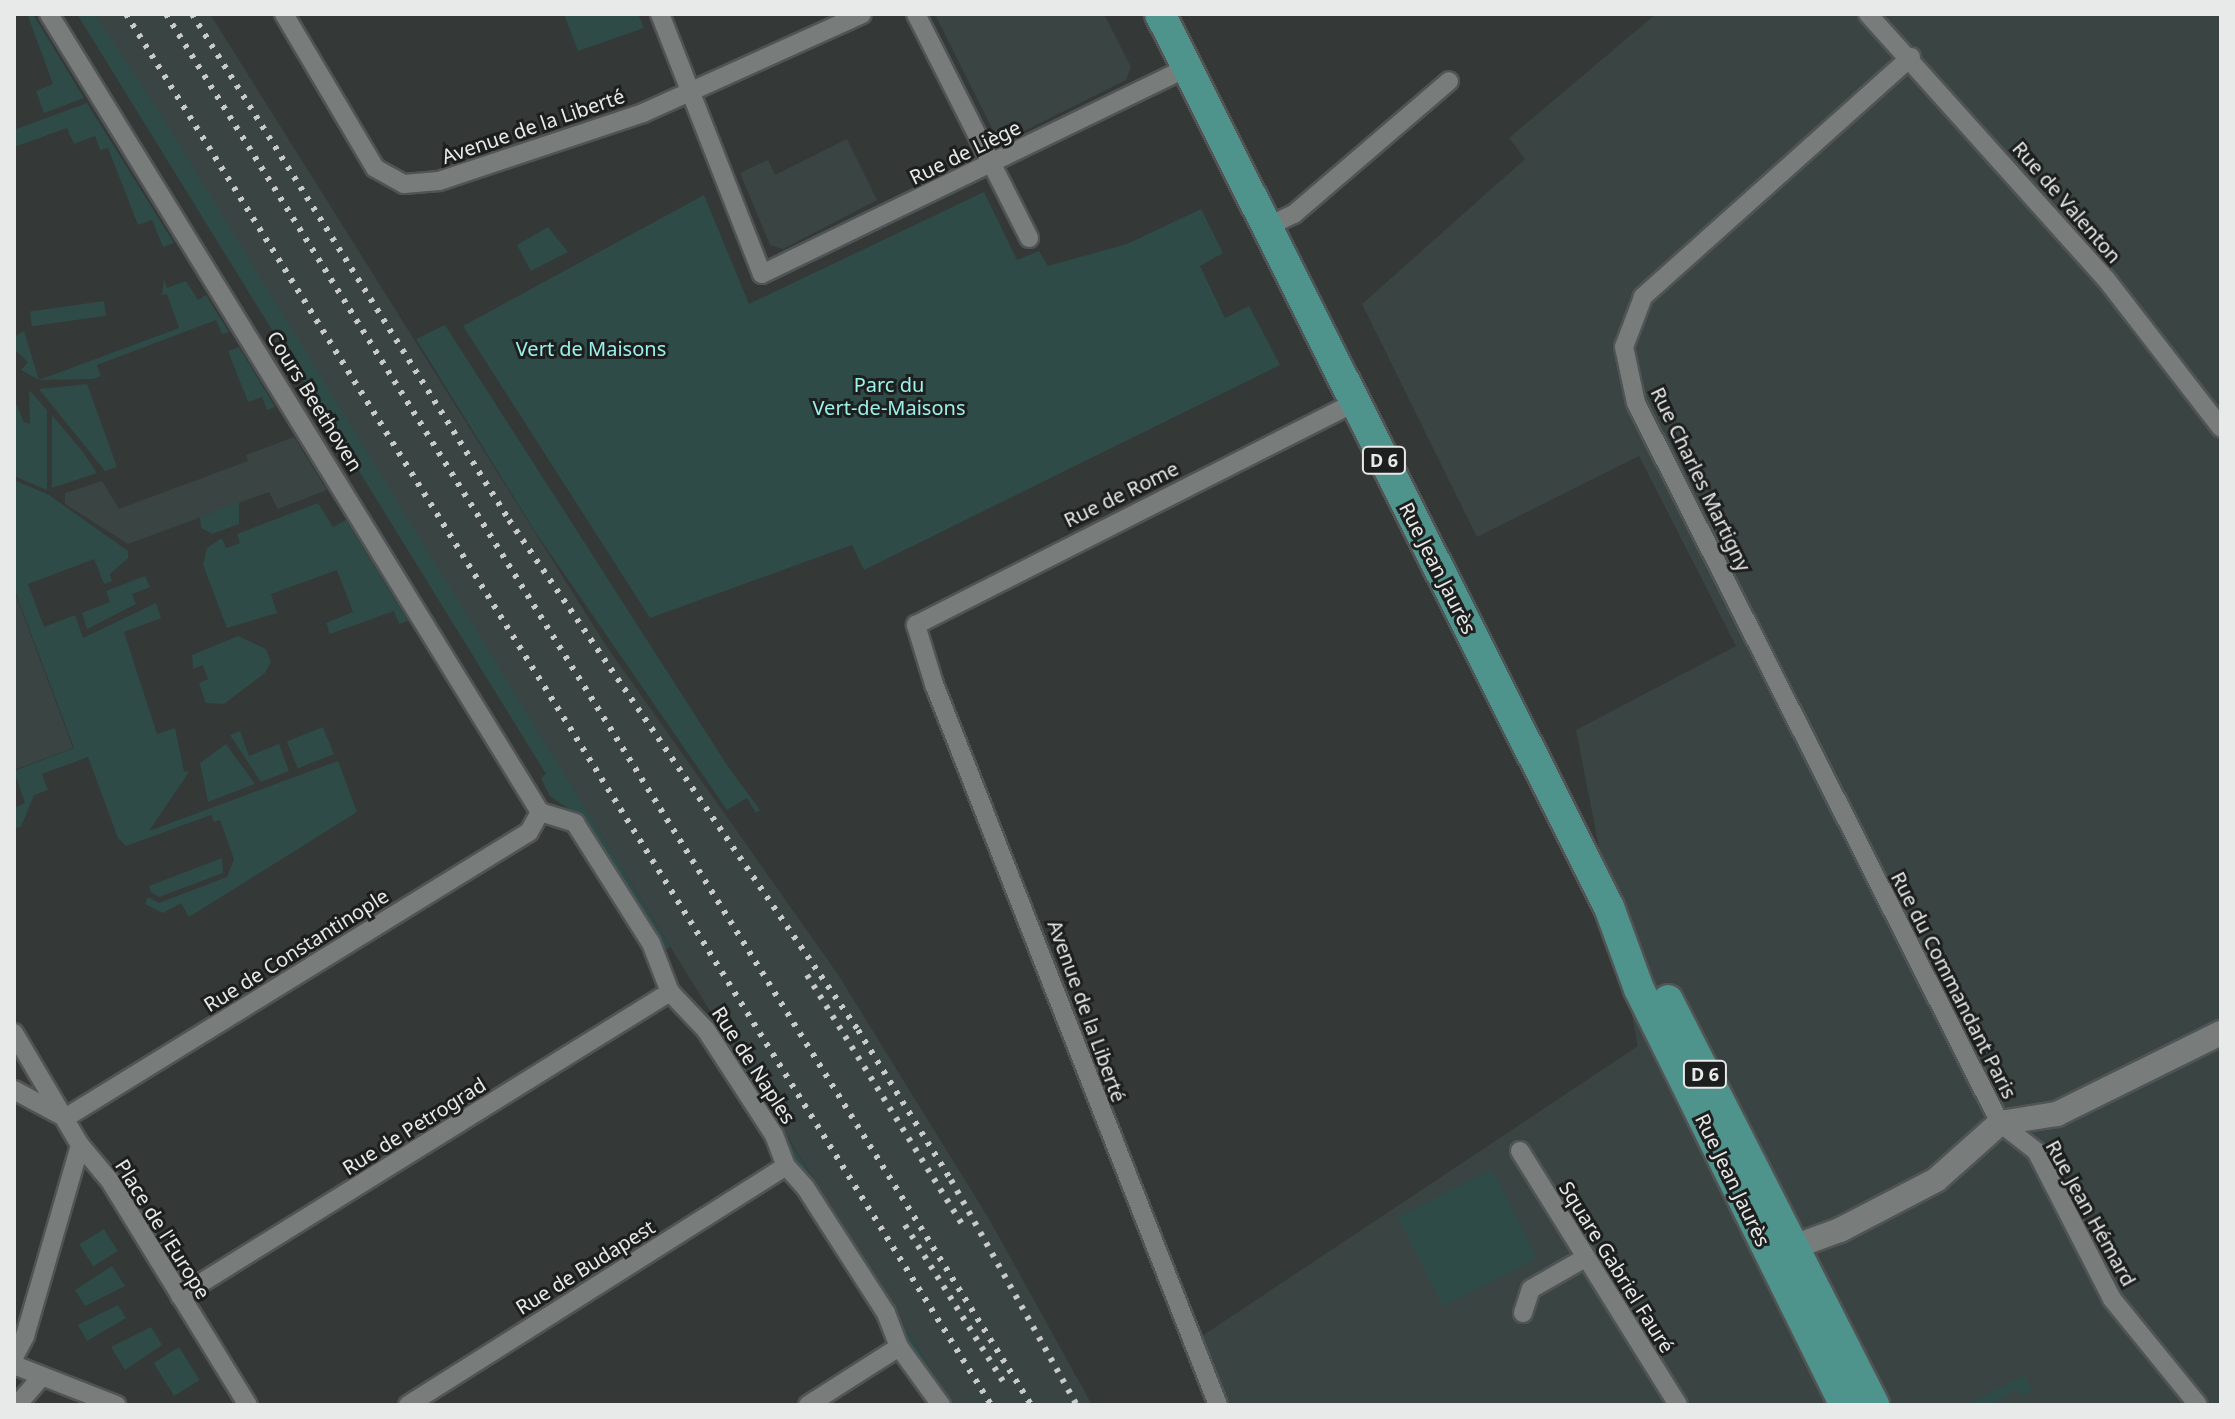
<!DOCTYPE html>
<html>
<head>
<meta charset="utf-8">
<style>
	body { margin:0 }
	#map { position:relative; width:2235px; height:1419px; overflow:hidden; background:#343837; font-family:"Noto Sans",sans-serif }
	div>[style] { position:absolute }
	.built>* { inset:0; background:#3a4443 }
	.green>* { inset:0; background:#2e4b48; transform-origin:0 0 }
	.roads { filter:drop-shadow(2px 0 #515454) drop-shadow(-2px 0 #515454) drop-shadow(0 2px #515454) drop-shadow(0 -2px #515454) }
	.minor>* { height:18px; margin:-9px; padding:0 9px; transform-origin:9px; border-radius:9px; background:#787d7c }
	.tertiary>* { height:24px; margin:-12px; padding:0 12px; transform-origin:12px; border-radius:12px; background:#787d7c }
	.primary>* { height:30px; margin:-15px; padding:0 15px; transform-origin:15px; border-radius:15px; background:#4f938d }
	.rail>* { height:6px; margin-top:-3px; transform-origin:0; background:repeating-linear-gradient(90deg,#c8cbca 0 4px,transparent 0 12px) }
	span { translate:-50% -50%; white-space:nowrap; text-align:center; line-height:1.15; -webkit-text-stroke:6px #1d1f1e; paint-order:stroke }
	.shield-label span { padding:2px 6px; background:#1d1f1e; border:2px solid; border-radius:6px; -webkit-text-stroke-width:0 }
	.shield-label { font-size:18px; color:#e7eae9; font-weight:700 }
	.street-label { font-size:20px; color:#e7eae9 }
	.park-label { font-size:20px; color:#9cf1ea }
	.frame { position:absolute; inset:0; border:16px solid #e7eae9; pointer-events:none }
</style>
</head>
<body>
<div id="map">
	<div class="built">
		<div style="clip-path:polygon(95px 14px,210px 14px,605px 644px,837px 973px,989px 1219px,1092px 1405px,953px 1405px)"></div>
		<div style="clip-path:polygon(935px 14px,1104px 14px,1131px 67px,1126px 80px,1008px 139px,996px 136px)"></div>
		<div style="clip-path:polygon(1656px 14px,2221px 14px,2221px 1405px,1209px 1405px,1199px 1338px,1638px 1046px,1576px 730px,1736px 646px,1639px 456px,1477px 537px,1362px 304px,1525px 159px,1509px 138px)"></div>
		<div style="clip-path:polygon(847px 139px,877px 200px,783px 249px,770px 245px,740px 173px,768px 160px,775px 175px)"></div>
		<div style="clip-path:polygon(294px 437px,327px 490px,278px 509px,269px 492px,128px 544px,65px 504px,65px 493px,102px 481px,119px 509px,248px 461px,246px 455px)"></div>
		<div style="clip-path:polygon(14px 590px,73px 748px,14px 770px)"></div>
	</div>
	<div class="green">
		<div style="clip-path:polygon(19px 14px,33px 14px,84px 98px,44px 113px,36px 91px,53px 84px,28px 16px)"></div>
		<div style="clip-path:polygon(77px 14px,95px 14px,160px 113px,670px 947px,666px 950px,583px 819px,550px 796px,541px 778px,546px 774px)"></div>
		<div style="clip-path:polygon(564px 14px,638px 14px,644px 28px,578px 51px)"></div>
		<div style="clip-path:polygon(87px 103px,174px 243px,163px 247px,152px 220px,138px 225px,108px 148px,100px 150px,95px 136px,74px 144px,67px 128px,14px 147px,14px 130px)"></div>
		<div style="clip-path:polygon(984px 192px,1017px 260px,1039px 251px,1048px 266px,1127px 244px,1201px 209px,1223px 253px,1200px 266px,1225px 318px,1249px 306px,1280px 365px,864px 570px,852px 545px,650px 618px,463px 326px,704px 195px,749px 304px)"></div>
		<div style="clip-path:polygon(548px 227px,568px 252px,531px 271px,517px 245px)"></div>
		<div style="clip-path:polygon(164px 279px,167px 288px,186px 281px,198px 300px,206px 295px,229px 332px,222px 334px,216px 320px,97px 365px,101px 376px,93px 379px,39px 380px,21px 370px,28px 362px,14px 349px,14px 337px,24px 331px,39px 380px,179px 328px,167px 294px,162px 295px)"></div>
		<div style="left:104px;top:301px;width:15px;height:75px;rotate:82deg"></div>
		<div style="clip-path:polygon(445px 325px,729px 768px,760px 810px,756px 813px,747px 798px,727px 810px,536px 533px,416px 339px)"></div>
		<div style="clip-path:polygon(239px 347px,275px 407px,267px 410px,262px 397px,248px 402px,228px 351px)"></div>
		<div style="clip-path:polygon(87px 384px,117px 467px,105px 471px,39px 389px)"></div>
		<div style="clip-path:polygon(29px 390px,47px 410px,47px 490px,14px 476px,14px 399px,24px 422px,30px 424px)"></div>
		<div style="clip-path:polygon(52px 415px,83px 452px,97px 473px,52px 488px)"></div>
		<div style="clip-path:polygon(14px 480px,49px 495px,128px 551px,128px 558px,110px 574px,112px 581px,104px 584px,94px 559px,28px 584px,44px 627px,75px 615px,83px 638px,156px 603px,161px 618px,124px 632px,157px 734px,175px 728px,184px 771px,189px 772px,149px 831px,338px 761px,357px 812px,189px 917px,181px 903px,163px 913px,145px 904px,148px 897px,159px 903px,227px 877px,234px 859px,220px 820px,214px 822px,211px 815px,126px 846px,118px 838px,88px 757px,42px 774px,48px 790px,34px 795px,21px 827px,14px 828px,14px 808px,25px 803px,14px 771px,74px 748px,14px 588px)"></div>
		<div style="clip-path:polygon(239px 502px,239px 524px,212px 534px,201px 528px,200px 517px)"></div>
		<div style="clip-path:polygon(318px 503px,333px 527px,346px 520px,408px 621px,399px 624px,394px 611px,330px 634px,326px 623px,353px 612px,337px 570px,271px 594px,277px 613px,227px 628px,203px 565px,207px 548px,222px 538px,226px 548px,240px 543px,237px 534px)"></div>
		<div style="clip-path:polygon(145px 576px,150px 587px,132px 594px,136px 604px,87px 629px,82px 613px,110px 602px,106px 591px)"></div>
		<div style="clip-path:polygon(238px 636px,266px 649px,271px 662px,265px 673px,224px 704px,206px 703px,199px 683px,208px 679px,203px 665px,193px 669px,192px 655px)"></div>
		<div style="left:323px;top:727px;width:29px;height:39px;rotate:68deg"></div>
		<div style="clip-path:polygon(240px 731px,249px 756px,279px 744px,289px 771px,261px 782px,230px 735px)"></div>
		<div style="clip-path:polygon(226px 744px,255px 784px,208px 802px,200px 763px)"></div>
		<div style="clip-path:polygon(222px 858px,223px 873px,159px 897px,151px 892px,149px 886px)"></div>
		<div style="clip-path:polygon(712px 1016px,953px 1405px,946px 1405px,902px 1340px,900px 1328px,708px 1019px)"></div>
		<div style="left:1492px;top:1169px;width:100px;height:106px;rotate:63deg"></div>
		<div style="left:104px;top:1229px;width:26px;height:29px;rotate:58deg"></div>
		<div style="clip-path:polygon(112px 1266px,125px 1286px,85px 1306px,75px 1290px)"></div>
		<div style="clip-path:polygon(118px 1305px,126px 1318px,87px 1341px,78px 1325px)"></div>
		<div style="clip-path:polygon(151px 1327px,162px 1345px,125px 1370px,111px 1347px)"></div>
		<div style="left:179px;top:1347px;width:39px;height:30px;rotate:58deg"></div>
		<div style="clip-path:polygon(2024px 1375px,2032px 1391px,2022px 1397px,2015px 1389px,1993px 1405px,1966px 1405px)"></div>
	</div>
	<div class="roads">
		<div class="minor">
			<div style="left:49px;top:14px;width:937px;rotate:58.4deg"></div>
			<div style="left:284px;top:14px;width:179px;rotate:59.4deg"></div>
			<div style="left:375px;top:168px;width:33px;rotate:29deg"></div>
			<div style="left:404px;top:184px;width:35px;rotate:-5deg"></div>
			<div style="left:439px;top:181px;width:215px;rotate:-18.4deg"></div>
			<div style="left:643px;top:113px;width:240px;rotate:-24.3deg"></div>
			<div style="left:660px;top:14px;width:279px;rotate:68.6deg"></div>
			<div style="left:762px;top:274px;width:472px;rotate:-25.9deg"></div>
			<div style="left:916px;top:14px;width:251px;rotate:63.2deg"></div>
			<div style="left:1868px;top:14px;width:356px;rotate:48.1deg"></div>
			<div style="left:2106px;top:279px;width:188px;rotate:52.3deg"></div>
			<div style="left:1911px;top:57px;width:360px;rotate:138.2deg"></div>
			<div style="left:1643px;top:297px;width:53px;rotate:110.8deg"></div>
			<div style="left:1624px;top:347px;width:57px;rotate:77.9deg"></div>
			<div style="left:1636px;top:403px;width:807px;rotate:63.18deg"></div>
			<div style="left:2000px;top:1123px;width:46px;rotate:37.9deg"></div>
			<div style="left:2036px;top:1151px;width:166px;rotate:62.8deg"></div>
			<div style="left:2112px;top:1299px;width:136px;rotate:50.9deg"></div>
			<div style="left:1266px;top:227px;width:31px;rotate:-25deg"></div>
			<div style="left:1294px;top:214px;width:204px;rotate:-40.6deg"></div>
			<div style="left:540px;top:812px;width:37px;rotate:17deg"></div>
			<div style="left:575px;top:823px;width:142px;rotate:57.7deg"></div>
			<div style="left:651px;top:943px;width:53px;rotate:68.8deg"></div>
			<div style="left:670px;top:992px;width:52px;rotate:46.5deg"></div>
			<div style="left:706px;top:1030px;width:125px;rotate:57.1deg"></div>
			<div style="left:774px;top:1135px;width:33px;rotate:69deg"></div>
			<div style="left:786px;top:1166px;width:28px;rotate:48deg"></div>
			<div style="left:805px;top:1187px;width:150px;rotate:57.3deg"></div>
			<div style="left:886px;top:1313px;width:36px;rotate:69deg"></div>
			<div style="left:899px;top:1347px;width:72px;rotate:54.1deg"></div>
			<div style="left:14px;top:1033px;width:130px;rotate:59.5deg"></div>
			<div style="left:14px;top:1090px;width:57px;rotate:28.4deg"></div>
			<div style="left:65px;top:1118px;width:545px;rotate:-31.65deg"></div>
			<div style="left:529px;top:832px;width:23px;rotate:-61deg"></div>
			<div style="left:1520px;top:1151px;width:299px;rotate:58.1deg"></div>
			<div style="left:180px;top:1296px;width:577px;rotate:-31.82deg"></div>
			<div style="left:1523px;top:1313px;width:25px;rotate:-72deg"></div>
			<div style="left:1531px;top:1289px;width:62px;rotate:-29.9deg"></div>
			<div style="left:14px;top:1357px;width:24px;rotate:-62deg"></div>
			<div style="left:25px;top:1336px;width:199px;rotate:-73.9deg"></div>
			<div style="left:80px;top:1145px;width:47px;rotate:50.2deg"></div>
			<div style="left:110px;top:1181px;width:263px;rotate:58.4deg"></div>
			<div style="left:14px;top:1365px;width:110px;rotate:21.4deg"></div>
			<div style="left:17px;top:1405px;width:37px;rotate:-49deg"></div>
			<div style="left:408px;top:1405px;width:447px;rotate:-32.3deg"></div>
			<div style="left:808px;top:1405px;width:108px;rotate:-32.5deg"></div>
			<div style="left:1218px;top:1405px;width:775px;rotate:-111.5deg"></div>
			<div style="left:934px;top:684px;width:62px;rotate:-107deg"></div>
			<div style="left:916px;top:625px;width:493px;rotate:-26.9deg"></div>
		</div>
		<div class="tertiary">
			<div style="left:1793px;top:1247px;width:50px;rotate:-19.9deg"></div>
			<div style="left:1840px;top:1230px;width:108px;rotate:-27.5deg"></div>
			<div style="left:1936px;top:1180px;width:86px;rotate:-41.7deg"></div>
			<div style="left:2000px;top:1123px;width:58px;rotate:-9deg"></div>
			<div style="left:2057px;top:1114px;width:183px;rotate:-26.3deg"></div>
		</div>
		<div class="primary">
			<div style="left:1160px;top:14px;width:1000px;rotate:63.31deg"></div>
			<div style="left:1609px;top:907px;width:87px;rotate:69.9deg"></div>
			<div style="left:1639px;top:989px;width:464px;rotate:63.7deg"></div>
			<div style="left:1668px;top:1000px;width:454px;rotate:63deg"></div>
		</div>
	</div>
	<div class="rail">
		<div style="left:126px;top:14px;width:1638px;rotate:58.12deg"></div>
		<div style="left:166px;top:14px;width:1638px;rotate:58.12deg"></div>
		<div style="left:192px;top:14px;width:597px;rotate:57.93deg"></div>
		<div style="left:509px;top:520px;width:618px;rotate:55.62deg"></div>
		<div style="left:858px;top:1030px;width:176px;rotate:58.2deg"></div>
		<div style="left:951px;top:1180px;width:258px;rotate:60.8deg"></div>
		<div style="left:807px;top:975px;width:296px;rotate:58.1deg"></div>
		<div style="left:905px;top:1225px;width:184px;rotate:57.9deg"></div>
	</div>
	<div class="shield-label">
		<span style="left:1384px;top:460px">D 6</span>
		<span style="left:1705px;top:1074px">D 6</span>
	</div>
	<div class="street-label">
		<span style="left:533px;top:126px;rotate:-19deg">Avenue de la Liberté</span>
		<span style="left:965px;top:152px;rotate:-26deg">Rue de Liège</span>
		<span style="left:2067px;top:202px;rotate:49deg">Rue de Valenton</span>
		<span style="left:315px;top:401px;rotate:58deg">Cours Beethoven</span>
		<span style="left:1701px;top:479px;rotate:64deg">Rue Charles Martigny</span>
		<span style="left:1121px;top:494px;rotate:-26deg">Rue de Rome</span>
		<span style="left:1438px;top:568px;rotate:63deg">Rue Jean Jaurès</span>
		<span style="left:296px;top:950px;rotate:-32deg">Rue de Constantinople</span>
		<span style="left:1954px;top:985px;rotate:63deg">Rue du Commandant Paris</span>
		<span style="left:1087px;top:1011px;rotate:70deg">Avenue de la Liberté</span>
		<span style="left:754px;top:1065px;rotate:57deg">Rue de Naples</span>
		<span style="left:414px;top:1126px;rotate:-32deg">Rue de Petrograd</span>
		<span style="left:1733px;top:1180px;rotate:64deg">Rue Jean Jaurès</span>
		<span style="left:2091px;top:1213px;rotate:61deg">Rue Jean Hémard</span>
		<span style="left:163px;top:1229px;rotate:58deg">Place de l'Europe</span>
		<span style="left:585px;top:1267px;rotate:-32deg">Rue de Budapest</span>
		<span style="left:1617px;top:1267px;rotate:58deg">Square Gabriel Fauré</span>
	</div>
	<div class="park-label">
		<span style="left:591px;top:348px">Vert de Maisons</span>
		<span style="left:889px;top:396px">Parc du<br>Vert-de-Maisons</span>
	</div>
	<div class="frame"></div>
</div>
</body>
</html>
